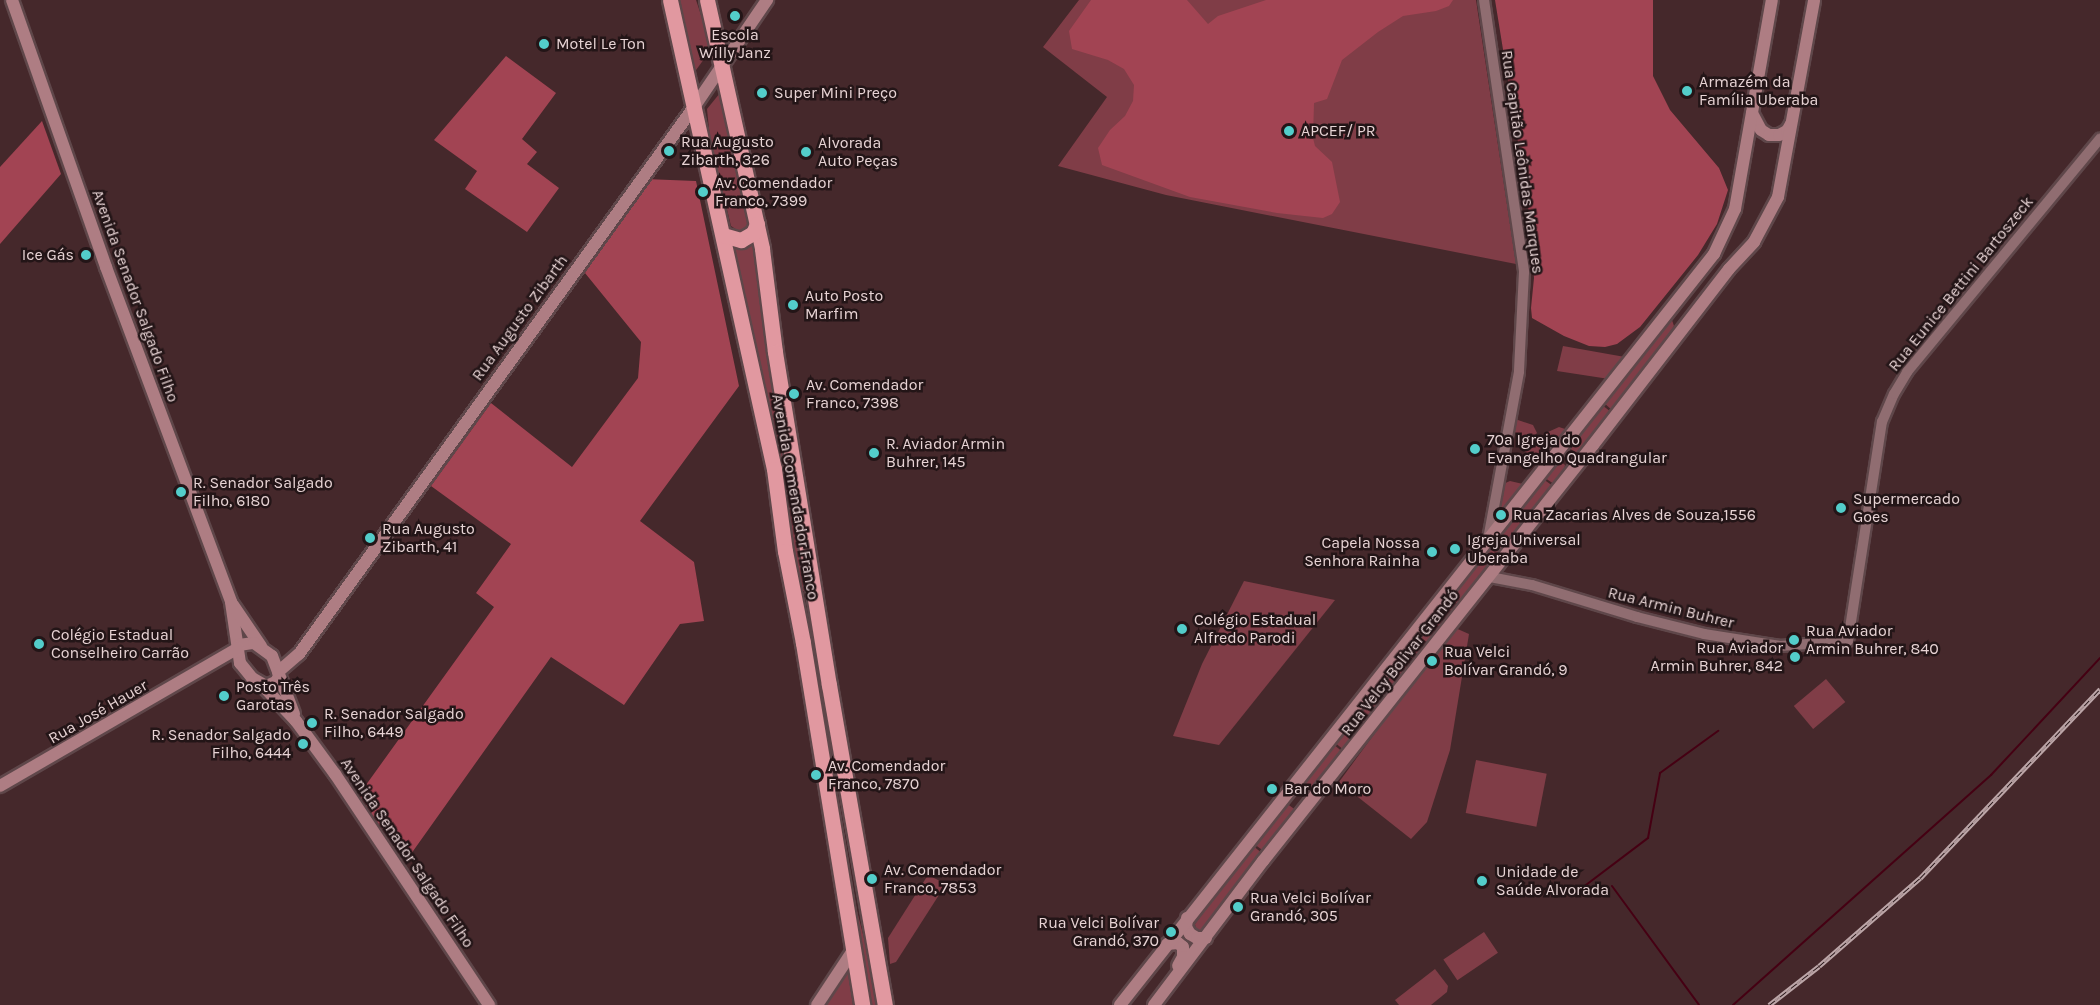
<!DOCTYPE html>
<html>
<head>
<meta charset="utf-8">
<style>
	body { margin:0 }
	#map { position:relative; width:2100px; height:1005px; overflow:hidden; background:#45282b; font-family:Karla,sans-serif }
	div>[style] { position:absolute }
	.green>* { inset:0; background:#803d47; transform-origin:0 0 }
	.forest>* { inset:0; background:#a24453 }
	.stream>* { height:2px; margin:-1px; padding:0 1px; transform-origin:1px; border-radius:1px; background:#450013 }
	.roads { filter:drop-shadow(2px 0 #5f474a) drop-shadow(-2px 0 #5f474a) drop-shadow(0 2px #5f474a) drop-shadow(0 -2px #5f474a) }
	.tertiary>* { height:10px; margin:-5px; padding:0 5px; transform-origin:5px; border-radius:5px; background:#906d71 }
	.secondary>* { height:12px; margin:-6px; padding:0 6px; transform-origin:6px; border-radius:6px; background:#ae7d83 }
	.trunk>* { height:15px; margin:-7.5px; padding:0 7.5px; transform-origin:7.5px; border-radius:7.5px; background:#e198a0 }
	.rail>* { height:4.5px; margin-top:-2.25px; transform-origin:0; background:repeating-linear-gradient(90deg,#231517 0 7px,#bca6a8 0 14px); box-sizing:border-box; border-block:2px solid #bca6a8 }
	.dots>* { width:16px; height:16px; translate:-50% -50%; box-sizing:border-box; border:3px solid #231517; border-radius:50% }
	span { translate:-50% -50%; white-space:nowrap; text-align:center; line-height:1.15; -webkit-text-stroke:5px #231517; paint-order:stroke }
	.poi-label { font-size:16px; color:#e7d3d4 }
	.left { translate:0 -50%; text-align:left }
	.right { translate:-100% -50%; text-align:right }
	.street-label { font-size:16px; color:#e7d3d4 }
</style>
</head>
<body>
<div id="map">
	<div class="green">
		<div style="clip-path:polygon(675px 0,696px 0,712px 48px,691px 77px)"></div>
		<div style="clip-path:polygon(1079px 0,1476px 0,1516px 264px,1166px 195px,1058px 166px,1107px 97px,1043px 47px)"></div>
		<div style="clip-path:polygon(720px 93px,750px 225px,740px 232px,731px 226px,710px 139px,707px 109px)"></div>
		<div style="clip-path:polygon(752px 235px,810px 591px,803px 591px,795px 559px,764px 388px,732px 242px)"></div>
		<div style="clip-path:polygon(1672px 320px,1674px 326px,1647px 367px,1612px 410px,1604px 403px)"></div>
		<div style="clip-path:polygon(1563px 346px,1625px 357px,1609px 379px,1557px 371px)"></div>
		<div style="left:1602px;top:405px;width:11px;height:54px;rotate:38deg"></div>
		<div style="clip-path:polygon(1515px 419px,1533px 425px,1537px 433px,1530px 440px,1520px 441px,1514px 430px)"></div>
		<div style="clip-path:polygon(1559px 427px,1568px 430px,1536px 470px,1539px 461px,1524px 451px,1539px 445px,1548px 432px)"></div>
		<div style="clip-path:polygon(1561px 462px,1565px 465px,1564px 471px,1554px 484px,1545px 478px)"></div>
		<div style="clip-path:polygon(1543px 479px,1553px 486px,1539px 506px,1492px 562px,1477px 564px)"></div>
		<div style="clip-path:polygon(1510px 481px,1523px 484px,1495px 520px,1503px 484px)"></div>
		<div style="clip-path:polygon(1490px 565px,1446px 621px,1438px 613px,1475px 566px)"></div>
		<div style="clip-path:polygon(1244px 581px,1335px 600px,1219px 745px,1173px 736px,1202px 664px)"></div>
		<div style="clip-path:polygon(1437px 615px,1444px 623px,1344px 750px,1334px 742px)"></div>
		<div style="clip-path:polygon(1453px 627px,1469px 634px,1450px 750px,1427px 822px,1411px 839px,1339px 782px)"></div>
		<div style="left:1826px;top:679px;width:30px;height:42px;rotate:50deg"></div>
		<div style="left:1333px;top:744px;width:13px;height:55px;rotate:39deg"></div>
		<div style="left:1476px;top:760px;width:72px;height:54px;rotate:11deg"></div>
		<div style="left:1286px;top:803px;width:14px;height:52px;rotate:36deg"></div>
		<div style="clip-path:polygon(1252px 845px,1263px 854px,1203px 930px,1196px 931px,1195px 924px)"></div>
		<div style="clip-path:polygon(847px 872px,874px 977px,879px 1005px,866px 1005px)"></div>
		<div style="clip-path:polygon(928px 875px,946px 884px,896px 962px,890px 964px,888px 938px)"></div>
		<div style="left:1484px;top:932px;width:25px;height:49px;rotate:56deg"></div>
		<div style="clip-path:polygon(1435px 969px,1448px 986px,1447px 992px,1431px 1005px,1399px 1005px,1395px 1000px)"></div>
		<div style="clip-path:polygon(848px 973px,853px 1005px,822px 1005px,827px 998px)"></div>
	</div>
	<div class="forest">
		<div style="clip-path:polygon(1091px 0,1187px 0,1208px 24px,1218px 16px,1266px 0,1453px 0,1449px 6px,1436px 11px,1403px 16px,1378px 32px,1342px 60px,1327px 99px,1314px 103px,1313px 138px,1315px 146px,1332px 162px,1340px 202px,1332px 214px,1323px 218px,1277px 213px,1190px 197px,1102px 165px,1098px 148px,1110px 130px,1125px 116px,1133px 101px,1134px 85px,1124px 69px,1108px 60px,1072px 49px,1069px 31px)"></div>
		<div style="clip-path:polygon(1495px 0,1653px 0,1653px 76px,1670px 110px,1719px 168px,1728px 190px,1717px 224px,1698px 255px,1640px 327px,1617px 344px,1605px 347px,1589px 346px,1564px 336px,1532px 318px,1531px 308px,1534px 278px,1528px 204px)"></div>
		<div style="clip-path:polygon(506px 56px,556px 93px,522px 139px,537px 152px,527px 164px,559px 188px,527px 232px,465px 189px,477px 171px,434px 140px)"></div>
		<div style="clip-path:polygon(42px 121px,61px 174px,0 244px,0 167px)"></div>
		<div style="clip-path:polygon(645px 179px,696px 181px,739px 386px,640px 521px,694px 562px,704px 621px,680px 624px,624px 705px,551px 657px,406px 861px,358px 796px,494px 607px,476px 593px,511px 544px,431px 486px,491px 403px,572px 467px,638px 378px,641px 342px,585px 273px)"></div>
	</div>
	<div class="stream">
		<div style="left:1612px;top:886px;width:147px;rotate:53.8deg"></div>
		<div style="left:1574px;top:894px;width:93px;rotate:-37.1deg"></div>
		<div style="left:1648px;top:838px;width:66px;rotate:-79.5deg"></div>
		<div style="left:1660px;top:773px;width:72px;rotate:-35.9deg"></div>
		<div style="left:1733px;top:1005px;width:346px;rotate:-41.7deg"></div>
		<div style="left:1991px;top:775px;width:160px;rotate:-47deg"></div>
	</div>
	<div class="roads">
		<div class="tertiary">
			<div style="left:1484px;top:0;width:275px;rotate:81.6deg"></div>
			<div style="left:1524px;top:272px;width:100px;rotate:92.9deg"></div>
			<div style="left:1519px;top:372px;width:171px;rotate:100.5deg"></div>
			<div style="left:1490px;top:577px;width:43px;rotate:10.8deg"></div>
			<div style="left:1532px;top:585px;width:110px;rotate:16.9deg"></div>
			<div style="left:1637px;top:617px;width:69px;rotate:14.2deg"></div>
			<div style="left:1704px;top:634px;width:77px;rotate:9deg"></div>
			<div style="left:1780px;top:646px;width:68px;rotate:-4.2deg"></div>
			<div style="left:1848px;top:641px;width:222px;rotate:-81.2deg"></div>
			<div style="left:1882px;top:422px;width:30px;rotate:-67deg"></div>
			<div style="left:1894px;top:394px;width:26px;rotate:-59deg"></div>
			<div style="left:1907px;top:372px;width:303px;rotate:-50.4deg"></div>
		</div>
		<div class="secondary">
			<div style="left:12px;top:0;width:283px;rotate:70.6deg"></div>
			<div style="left:106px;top:267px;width:358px;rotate:69.5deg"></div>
			<div style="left:231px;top:602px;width:62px;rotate:81.6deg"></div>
			<div style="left:240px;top:663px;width:19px;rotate:51deg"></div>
			<div style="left:252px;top:678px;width:16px;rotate:30deg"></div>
			<div style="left:266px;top:686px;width:11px;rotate:-22deg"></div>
			<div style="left:276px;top:682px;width:7px;rotate:-63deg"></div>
			<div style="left:1752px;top:113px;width:19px;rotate:62deg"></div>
			<div style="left:1761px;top:130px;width:9px;rotate:32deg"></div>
			<div style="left:1769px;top:135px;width:10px"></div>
			<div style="left:1779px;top:135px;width:9px;rotate:-27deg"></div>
			<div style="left:1787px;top:131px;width:8px;rotate:-60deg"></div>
			<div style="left:233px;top:605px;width:50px;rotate:55.7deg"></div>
			<div style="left:239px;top:645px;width:15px;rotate:-8deg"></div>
			<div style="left:254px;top:643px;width:22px;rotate:36deg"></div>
			<div style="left:272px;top:656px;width:62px;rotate:69.2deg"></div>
			<div style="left:278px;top:672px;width:28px;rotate:-41deg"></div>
			<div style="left:299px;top:654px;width:675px;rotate:-54.17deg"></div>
			<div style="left:694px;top:107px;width:130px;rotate:-55.7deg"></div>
			<div style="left:261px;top:684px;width:51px;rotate:46.6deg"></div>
			<div style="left:296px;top:721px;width:66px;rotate:53.7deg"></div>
			<div style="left:335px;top:774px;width:278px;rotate:56.3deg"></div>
			<div style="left:0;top:786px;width:275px;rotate:-30.1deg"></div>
			<div style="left:1187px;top:918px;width:9px;rotate:96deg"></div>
			<div style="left:1186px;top:927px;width:8px;rotate:60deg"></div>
			<div style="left:1190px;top:934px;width:8px;rotate:30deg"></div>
			<div style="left:1197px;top:938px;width:9px"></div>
			<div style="left:1167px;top:944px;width:11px;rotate:-5deg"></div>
			<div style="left:1178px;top:943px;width:6px;rotate:39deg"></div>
			<div style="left:1183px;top:947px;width:10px;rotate:90deg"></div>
			<div style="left:1183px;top:957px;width:10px;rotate:119deg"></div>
			<div style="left:817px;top:1005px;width:67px;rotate:-56.5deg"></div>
			<div style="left:1120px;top:1005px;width:958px;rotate:-51.66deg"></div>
			<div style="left:1714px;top:254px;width:50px;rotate:-65deg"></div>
			<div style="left:1735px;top:209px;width:212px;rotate:-80deg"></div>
			<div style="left:1154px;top:1005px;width:181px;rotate:-52.9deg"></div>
			<div style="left:1263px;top:861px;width:531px;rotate:-51.58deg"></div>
			<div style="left:1593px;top:445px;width:222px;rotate:-52.3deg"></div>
			<div style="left:1729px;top:269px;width:37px;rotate:-47deg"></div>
			<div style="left:1754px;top:242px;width:51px;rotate:-61.9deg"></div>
			<div style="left:1778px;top:197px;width:200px;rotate:-79.6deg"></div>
		</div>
		<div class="trunk">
			<div style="left:670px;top:0;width:480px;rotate:77.5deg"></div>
			<div style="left:774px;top:469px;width:83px;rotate:82.4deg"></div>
			<div style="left:785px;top:551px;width:94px;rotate:78.9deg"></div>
			<div style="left:803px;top:643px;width:367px;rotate:80.7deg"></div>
			<div style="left:707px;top:0;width:255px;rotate:77.5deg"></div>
			<div style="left:762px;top:249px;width:104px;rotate:82.8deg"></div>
			<div style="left:775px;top:352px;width:337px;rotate:80.8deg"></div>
			<div style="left:829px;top:685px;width:325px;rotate:80.1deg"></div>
			<div style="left:723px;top:235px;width:19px;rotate:16deg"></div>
			<div style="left:741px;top:240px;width:14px;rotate:-30deg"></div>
			<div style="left:753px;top:233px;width:10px;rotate:-66deg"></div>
		</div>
	</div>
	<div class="rail">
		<div style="left:1769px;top:1005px;width:63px;rotate:-38deg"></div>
		<div style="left:1819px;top:966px;width:134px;rotate:-41.1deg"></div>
		<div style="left:1920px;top:878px;width:261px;rotate:-46.4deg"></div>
	</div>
	<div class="dots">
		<div style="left:735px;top:16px;background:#53cdca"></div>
		<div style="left:544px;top:44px;background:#53cdca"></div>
		<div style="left:1687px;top:91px;background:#53cdca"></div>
		<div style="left:762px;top:93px;background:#53cdca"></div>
		<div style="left:1289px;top:131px;background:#53cdca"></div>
		<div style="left:669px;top:151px;background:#53cdca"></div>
		<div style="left:806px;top:152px;background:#53cdca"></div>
		<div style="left:703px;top:192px;background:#53cdca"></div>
		<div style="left:86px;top:255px;background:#53cdca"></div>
		<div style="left:793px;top:305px;background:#53cdca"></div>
		<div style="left:794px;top:394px;background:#53cdca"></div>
		<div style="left:1475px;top:449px;background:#53cdca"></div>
		<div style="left:874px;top:453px;background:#53cdca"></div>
		<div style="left:181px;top:492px;background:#53cdca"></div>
		<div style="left:1841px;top:508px;background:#53cdca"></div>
		<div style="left:1501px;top:515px;background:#53cdca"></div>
		<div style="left:370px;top:538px;background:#53cdca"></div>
		<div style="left:1455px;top:549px;background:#53cdca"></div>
		<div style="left:1432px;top:552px;background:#53cdca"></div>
		<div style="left:1182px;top:629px;background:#53cdca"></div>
		<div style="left:1794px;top:640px;background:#53cdca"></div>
		<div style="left:39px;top:644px;background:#53cdca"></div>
		<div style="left:1795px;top:657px;background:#53cdca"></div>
		<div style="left:1432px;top:661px;background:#53cdca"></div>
		<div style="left:224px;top:696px;background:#53cdca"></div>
		<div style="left:312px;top:723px;background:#53cdca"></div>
		<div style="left:303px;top:744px;background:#53cdca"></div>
		<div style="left:816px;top:775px;background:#53cdca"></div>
		<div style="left:1272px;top:789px;background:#53cdca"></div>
		<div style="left:872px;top:879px;background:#53cdca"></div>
		<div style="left:1482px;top:881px;background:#53cdca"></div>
		<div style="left:1238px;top:907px;background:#53cdca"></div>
		<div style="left:1171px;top:932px;background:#53cdca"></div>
	</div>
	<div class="poi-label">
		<span style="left:735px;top:44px">Escola<br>Willy Janz</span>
		<span class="left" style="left:556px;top:44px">Motel Le Ton</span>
		<span class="left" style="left:1699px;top:91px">Armazém da<br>Família Uberaba</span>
		<span class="left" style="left:774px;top:93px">Super Mini Preço</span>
		<span class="left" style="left:1301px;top:131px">APCEF/ PR</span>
		<span class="left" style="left:681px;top:151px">Rua Augusto<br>Zibarth, 326</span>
		<span class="left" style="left:818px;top:152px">Alvorada<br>Auto Peças</span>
		<span class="left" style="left:715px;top:192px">Av. Comendador<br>Franco, 7399</span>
		<span class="right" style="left:74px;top:255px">Ice Gás</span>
		<span class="left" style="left:805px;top:305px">Auto Posto<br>Marfim</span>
		<span class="left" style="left:806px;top:394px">Av. Comendador<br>Franco, 7398</span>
		<span class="left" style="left:1487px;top:449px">70ª Igreja do<br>Evangelho Quadrangular</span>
		<span class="left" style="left:886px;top:453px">R. Aviador Armin<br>Buhrer, 145</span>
		<span class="left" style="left:193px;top:492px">R. Senador Salgado<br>Filho, 6180</span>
		<span class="left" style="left:1853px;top:508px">Supermercado<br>Goes</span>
		<span class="left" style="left:1513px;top:515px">Rua Zacarias Alves de Souza,1556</span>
		<span class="left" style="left:382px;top:538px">Rua Augusto<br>Zibarth, 41</span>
		<span class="left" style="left:1467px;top:549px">Igreja Universal<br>Uberaba</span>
		<span class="right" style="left:1420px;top:552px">Capela Nossa<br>Senhora Rainha</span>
		<span class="left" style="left:1194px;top:629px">Colégio Estadual<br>Alfredo Parodi</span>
		<span class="left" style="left:1806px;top:640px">Rua Aviador<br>Armin Buhrer, 840</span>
		<span class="left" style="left:51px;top:644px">Colégio Estadual<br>Conselheiro Carrão</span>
		<span class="right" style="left:1783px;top:657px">Rua Aviador<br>Armin Buhrer, 842</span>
		<span class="left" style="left:1444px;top:661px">Rua Velci<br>Bolívar Grandó, 9</span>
		<span class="left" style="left:236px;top:696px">Posto Três<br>Garotas</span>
		<span class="left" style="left:324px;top:723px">R. Senador Salgado<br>Filho, 6449</span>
		<span class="right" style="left:291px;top:744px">R. Senador Salgado<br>Filho, 6444</span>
		<span class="left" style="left:828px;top:775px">Av. Comendador<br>Franco, 7870</span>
		<span class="left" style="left:1284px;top:789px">Bar do Moro</span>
		<span class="left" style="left:884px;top:879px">Av. Comendador<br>Franco, 7853</span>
		<span class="left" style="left:1496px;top:881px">Unidade de<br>Saúde Alvorada</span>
		<span class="left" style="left:1250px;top:907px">Rua Velci Bolívar<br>Grandó, 305</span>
		<span class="right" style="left:1159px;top:932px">Rua Velci Bolívar<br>Grandó, 370</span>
	</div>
	<div class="street-label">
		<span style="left:1522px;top:162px;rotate:82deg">Rua Capitão Leônidas Marques</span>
		<span style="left:1961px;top:284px;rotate:-51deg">Rua Eunice Bettini Bartoszeck</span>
		<span style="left:135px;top:296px;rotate:70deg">Avenida Senador Salgado Filho</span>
		<span style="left:520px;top:318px;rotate:-54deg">Rua Augusto Zibarth</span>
		<span style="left:795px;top:497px;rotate:80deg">Avenida Comendador Franco</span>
		<span style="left:1671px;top:608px;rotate:14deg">Rua Armin Buhrer</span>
		<span style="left:1400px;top:663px;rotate:-52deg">Rua Velcy Bolivar Grandó</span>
		<span style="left:98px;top:712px;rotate:-30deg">Rua José Hauer</span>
		<span style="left:407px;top:853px;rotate:56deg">Avenida Senador Salgado Filho</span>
	</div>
</div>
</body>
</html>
